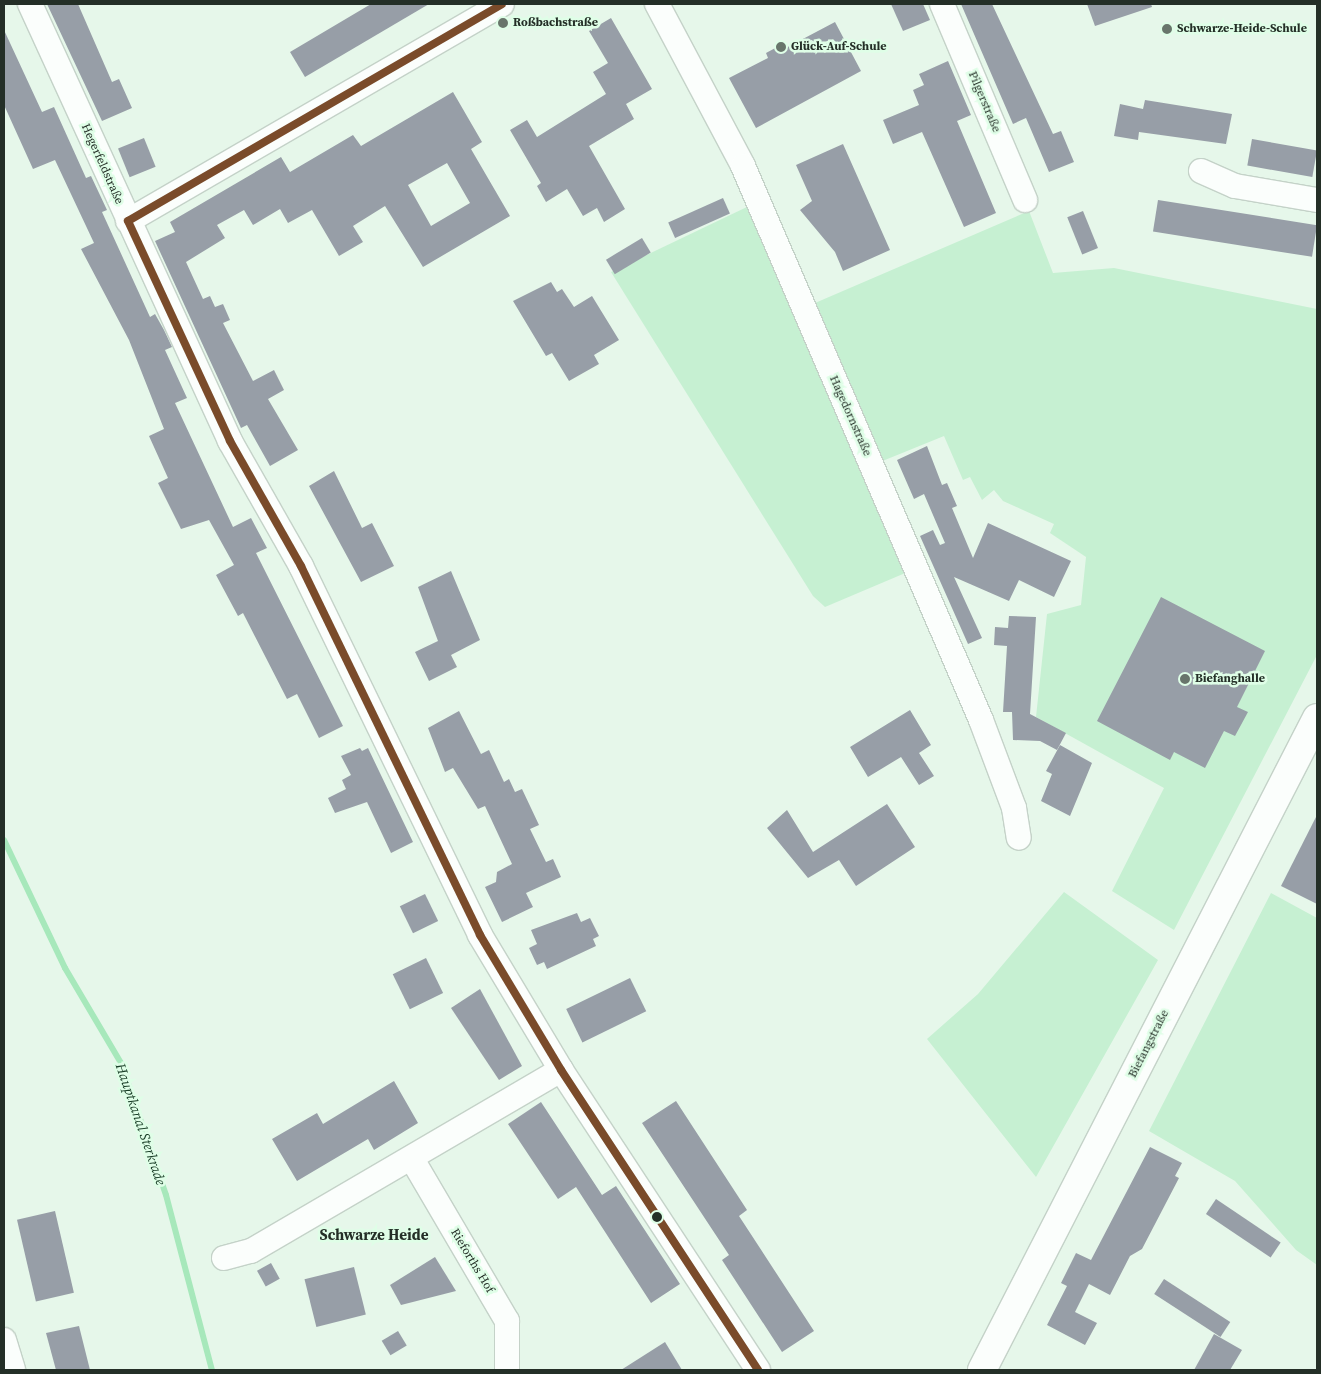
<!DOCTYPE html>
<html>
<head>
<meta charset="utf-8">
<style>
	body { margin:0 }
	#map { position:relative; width:1321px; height:1374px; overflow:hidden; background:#e6f7ea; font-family:"Source Serif 4",serif }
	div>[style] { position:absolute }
	.green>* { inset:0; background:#c6f0d2 }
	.stream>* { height:6px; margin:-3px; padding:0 3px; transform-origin:3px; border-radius:3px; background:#a7e8bb }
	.building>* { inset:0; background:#979ea7; transform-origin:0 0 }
	.roads { filter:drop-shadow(1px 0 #c4d2c8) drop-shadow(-1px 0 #c4d2c8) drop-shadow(0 1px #c4d2c8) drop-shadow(0 -1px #c4d2c8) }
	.minor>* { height:24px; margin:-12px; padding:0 12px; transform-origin:12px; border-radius:12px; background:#fbfefc }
	.secondary>* { height:28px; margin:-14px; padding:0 14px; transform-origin:14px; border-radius:14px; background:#fbfefc }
	.bus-1>* { height:8px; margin:-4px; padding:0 4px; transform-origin:4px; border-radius:4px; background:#7a4b2a }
	.dots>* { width:14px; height:14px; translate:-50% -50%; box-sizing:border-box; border:2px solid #dffee7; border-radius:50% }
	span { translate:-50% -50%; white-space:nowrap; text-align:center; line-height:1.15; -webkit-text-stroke:5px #dffee7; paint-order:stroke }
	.poi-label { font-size:12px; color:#242f27; font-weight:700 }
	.left { translate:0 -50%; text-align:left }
	.street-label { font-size:12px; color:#242f27 }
	.water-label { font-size:14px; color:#183d26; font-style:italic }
	.quarter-label { font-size:15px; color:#242f27; font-weight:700 }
	.frame { position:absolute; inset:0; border:5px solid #242f27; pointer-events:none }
</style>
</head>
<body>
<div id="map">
	<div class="green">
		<div style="clip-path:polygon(749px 206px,910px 571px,825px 607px,813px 596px,611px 272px)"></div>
		<div style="clip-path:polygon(1029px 211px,1053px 273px,1114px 268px,1317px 309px,1317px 655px,1174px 930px,1112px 891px,1164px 788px,1036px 717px,1047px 614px,1081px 605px,1086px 557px,1050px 533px,1054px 524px,1003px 501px,994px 490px,982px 500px,970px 477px,963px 480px,944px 436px,880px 462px,808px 306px)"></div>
		<div style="clip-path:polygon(1064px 892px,1158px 960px,1036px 1177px,927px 1039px,978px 994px)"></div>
		<div style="clip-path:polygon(1271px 893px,1317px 918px,1317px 1265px,1296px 1250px,1235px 1181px,1149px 1131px)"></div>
	</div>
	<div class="stream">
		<div style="left:4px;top:840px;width:142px;rotate:64.5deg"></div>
		<div style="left:65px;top:968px;width:110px;rotate:59.5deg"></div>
		<div style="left:121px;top:1063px;width:139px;rotate:71.2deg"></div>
		<div style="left:166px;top:1195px;width:181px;rotate:75.3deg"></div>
	</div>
	<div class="building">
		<div style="clip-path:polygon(47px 4px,78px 4px,112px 82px,119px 79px,132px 108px,102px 121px)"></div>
		<div style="clip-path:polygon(371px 4px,429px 4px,305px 77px,290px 52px)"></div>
		<div style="clip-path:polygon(891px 4px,923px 4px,930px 20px,903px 31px)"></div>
		<div style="clip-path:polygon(961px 4px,992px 4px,1053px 134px,1061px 131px,1074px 162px,1049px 172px,1026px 118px,1013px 124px)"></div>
		<div style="clip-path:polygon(1087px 4px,1151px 4px,1152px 7px,1095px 26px)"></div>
		<div style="clip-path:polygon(611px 18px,652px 89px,626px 104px,634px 119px,589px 146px,625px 209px,604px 222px,597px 208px,583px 216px,567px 189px,546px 202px,537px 186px,541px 183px,510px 130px,527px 120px,537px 137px,606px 94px,593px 72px,608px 63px,589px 31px)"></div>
		<div style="clip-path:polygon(835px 22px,861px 71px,756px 128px,729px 78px,768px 58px,766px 53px,779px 46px,782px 50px)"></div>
		<div style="clip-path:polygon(4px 30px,42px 112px,54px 107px,86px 178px,91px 176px,107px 210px,102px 212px,150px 317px,155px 314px,164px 330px,172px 347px,165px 350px,187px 398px,175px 403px,233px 527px,251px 518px,267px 548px,256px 553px,343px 726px,319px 738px,297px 694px,287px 699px,243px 613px,238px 616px,216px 575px,234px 565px,209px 520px,181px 529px,158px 483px,168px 478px,149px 436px,164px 429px,129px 340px,81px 249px,94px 243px,55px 160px,33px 169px,4px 105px)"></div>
		<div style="clip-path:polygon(948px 61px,971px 115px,957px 121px,996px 213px,964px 227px,922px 132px,893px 144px,883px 120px,919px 105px,913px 90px,924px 85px,919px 74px)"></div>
		<div style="clip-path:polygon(evenodd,453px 92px,482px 142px,471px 149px,510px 216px,423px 267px,385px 206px,353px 226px,363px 242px,339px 256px,312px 210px,288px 223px,280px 209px,253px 225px,244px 210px,217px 225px,225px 238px,186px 262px,203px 299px,210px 296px,215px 307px,223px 304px,230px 320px,223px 323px,253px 381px,274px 370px,284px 390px,268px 399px,298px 450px,270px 466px,247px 425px,241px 428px,155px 241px,175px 232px,170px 222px,281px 157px,290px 172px,353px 135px,361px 146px,453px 92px,447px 163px,470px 203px,431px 226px,408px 185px,447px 163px)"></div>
		<div style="clip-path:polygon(1145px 100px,1232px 114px,1226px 144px,1139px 132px,1138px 140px,1114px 136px,1120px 104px,1143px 109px)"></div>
		<div style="left:144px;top:138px;width:31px;height:28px;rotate:68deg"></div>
		<div style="left:1252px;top:139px;width:66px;height:27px;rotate:10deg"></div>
		<div style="clip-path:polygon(843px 144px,890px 250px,843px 271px,835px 252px,800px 210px,812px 201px,796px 165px)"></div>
		<div style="left:723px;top:198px;width:17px;height:60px;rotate:66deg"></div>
		<div style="left:1158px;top:200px;width:161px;height:32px;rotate:9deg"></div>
		<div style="left:1083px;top:211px;width:40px;height:17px;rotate:68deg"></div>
		<div style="left:642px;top:238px;width:17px;height:42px;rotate:59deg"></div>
		<div style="clip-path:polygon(551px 282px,557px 292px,562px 289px,574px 307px,592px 296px,619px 340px,594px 355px,599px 364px,569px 381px,552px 353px,546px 356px,513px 301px)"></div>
		<div style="clip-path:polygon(927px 446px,942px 485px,947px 483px,957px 506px,952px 508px,973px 558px,988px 523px,1071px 561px,1054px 597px,1019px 580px,1009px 601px,954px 577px,982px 638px,968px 644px,920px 536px,933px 530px,940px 545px,945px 543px,924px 494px,914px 499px,897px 460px)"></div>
		<div style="clip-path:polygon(334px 471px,362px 528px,372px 523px,394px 566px,361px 582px,309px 486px)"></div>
		<div style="clip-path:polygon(451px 571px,480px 640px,451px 655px,457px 667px,429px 681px,415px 652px,438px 641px,418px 587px)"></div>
		<div style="clip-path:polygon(1161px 597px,1265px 651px,1237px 707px,1248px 712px,1235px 736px,1224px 731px,1205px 768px,1174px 752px,1170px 760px,1097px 721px)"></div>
		<div style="clip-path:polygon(1009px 616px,1036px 617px,1030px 714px,1066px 733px,1057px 750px,1040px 741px,1013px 740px,1012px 712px,1003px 712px,1007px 646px,994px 645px,995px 627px,1008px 628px)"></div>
		<div style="clip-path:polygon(910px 710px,931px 745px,919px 753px,934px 776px,919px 785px,901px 757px,868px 777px,850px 747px)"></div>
		<div style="clip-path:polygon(459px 711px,481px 754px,489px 750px,504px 782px,509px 779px,515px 792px,522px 789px,539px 825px,530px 829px,546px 862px,553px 859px,561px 877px,526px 893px,533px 907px,502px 922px,485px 887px,496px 882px,497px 872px,512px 864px,485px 806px,478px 809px,453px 768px,445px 772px,428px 728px)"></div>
		<div style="clip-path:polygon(1060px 745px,1092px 763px,1070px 816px,1041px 801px,1052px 774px,1046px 771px)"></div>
		<div style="clip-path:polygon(360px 748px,362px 751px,368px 748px,413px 842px,391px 853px,367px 802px,335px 813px,328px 798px,346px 789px,342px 780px,351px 775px,341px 756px)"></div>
		<div style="clip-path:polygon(887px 804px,915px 847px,856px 886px,839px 860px,808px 878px,767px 828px,787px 810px,813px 852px)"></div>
		<div style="clip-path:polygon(1317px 815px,1317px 904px,1281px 886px)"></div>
		<div style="left:425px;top:894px;width:30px;height:28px;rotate:64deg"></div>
		<div style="clip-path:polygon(577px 913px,581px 922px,590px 918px,599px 936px,593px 939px,596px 946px,547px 969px,544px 962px,537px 965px,529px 948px,537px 944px,531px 930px)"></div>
		<div style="left:426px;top:958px;width:39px;height:37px;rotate:64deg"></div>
		<div style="left:630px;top:978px;width:37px;height:71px;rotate:64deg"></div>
		<div style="clip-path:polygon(480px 989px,522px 1066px,499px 1080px,451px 1008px)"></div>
		<div style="clip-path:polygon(394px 1081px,418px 1123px,374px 1150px,368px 1139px,297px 1181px,272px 1139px,317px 1113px,323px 1124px)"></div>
		<div style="clip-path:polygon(676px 1101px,747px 1210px,739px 1216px,814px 1331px,782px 1352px,722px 1260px,729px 1255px,642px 1123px)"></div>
		<div style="clip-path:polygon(541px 1102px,602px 1195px,616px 1186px,680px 1284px,651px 1303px,576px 1187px,558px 1199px,508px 1124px)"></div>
		<div style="clip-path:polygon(1150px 1147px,1182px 1163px,1175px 1176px,1179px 1178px,1142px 1249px,1130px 1256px,1110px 1295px,1089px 1284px,1075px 1312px,1097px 1323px,1085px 1345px,1047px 1325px,1067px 1286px,1061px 1283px,1076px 1253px,1091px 1260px)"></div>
		<div style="left:1216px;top:1199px;width:78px;height:18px;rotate:34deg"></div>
		<div style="left:55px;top:1211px;width:84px;height:39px;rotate:77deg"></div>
		<div style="clip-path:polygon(435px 1257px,456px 1291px,401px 1305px,390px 1285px)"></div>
		<div style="left:271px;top:1263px;width:18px;height:16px;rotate:61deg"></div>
		<div style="left:354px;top:1267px;width:49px;height:51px;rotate:76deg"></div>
		<div style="left:1164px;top:1279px;width:79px;height:18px;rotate:33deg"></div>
		<div style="clip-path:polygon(79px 1326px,90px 1370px,56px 1370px,46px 1333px)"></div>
		<div style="left:398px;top:1331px;width:17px;height:19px;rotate:59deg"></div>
		<div style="clip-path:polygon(1214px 1334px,1242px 1350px,1230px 1370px,1194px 1370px)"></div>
		<div style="clip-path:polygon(665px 1342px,682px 1370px,621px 1370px)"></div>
	</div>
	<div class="roads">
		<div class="minor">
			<div style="left:30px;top:4px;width:481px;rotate:65.4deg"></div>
			<div style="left:230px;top:441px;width:144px;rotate:60.4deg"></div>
			<div style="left:301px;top:566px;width:410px;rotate:64.1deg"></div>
			<div style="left:480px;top:935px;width:157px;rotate:59deg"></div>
			<div style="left:561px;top:1070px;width:359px;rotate:56.7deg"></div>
			<div style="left:657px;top:4px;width:183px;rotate:62deg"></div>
			<div style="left:743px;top:166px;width:603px;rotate:66.75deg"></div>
			<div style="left:981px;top:720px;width:94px;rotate:69.4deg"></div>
			<div style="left:1014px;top:808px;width:30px;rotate:81deg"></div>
			<div style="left:942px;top:4px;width:213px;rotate:67deg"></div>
			<div style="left:1201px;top:171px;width:37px;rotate:24deg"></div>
			<div style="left:1235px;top:186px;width:83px;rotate:9.7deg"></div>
			<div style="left:128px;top:221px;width:432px;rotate:-30.1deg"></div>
			<div style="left:412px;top:1159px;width:188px;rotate:59.6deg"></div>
			<div style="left:507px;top:1321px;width:49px;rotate:90deg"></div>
			<div style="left:224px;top:1258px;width:28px;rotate:-15deg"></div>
			<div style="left:251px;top:1251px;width:359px;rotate:-30.3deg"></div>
			<div style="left:4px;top:1340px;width:31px;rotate:73deg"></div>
		</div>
		<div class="secondary">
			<div style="left:982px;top:1370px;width:733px;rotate:-62.81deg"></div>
		</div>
	</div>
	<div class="bus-1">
		<div style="left:128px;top:221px;width:242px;rotate:65.1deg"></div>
		<div style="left:230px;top:441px;width:144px;rotate:60.4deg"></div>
		<div style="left:301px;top:566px;width:410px;rotate:64.1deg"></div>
		<div style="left:480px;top:935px;width:157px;rotate:59deg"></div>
		<div style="left:561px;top:1070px;width:359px;rotate:56.7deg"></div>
		<div style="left:128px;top:221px;width:432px;rotate:-30.1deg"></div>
	</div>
	<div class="dots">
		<div style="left:503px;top:23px;background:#68756b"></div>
		<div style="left:1167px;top:29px;background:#68756b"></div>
		<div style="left:781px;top:47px;background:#68756b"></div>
		<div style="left:1185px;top:679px;background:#68756b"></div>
		<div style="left:657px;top:1217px;background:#242f27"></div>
	</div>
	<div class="poi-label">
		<span class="left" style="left:513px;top:23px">Roßbachstraße</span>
		<span class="left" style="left:1177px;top:29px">Schwarze-Heide-Schule</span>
		<span class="left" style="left:791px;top:47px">Glück-Auf-Schule</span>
		<span class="left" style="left:1195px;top:679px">Biefanghalle</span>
	</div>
	<div class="street-label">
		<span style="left:984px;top:102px;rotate:67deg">Pilgerstraße</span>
		<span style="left:102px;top:164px;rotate:66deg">Hegerfeldstraße</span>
		<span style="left:850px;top:416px;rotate:66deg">Hagedornstraße</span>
		<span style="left:1149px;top:1044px;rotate:-63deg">Biefangstraße</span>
		<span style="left:472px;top:1261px;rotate:59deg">Rieforths Hof</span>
	</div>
	<div class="water-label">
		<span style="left:141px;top:1124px;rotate:71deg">Hauptkanal Sterkrade</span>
	</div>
	<div class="quarter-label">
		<span style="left:374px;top:1235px">Schwarze Heide</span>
	</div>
	<div class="frame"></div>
</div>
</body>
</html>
